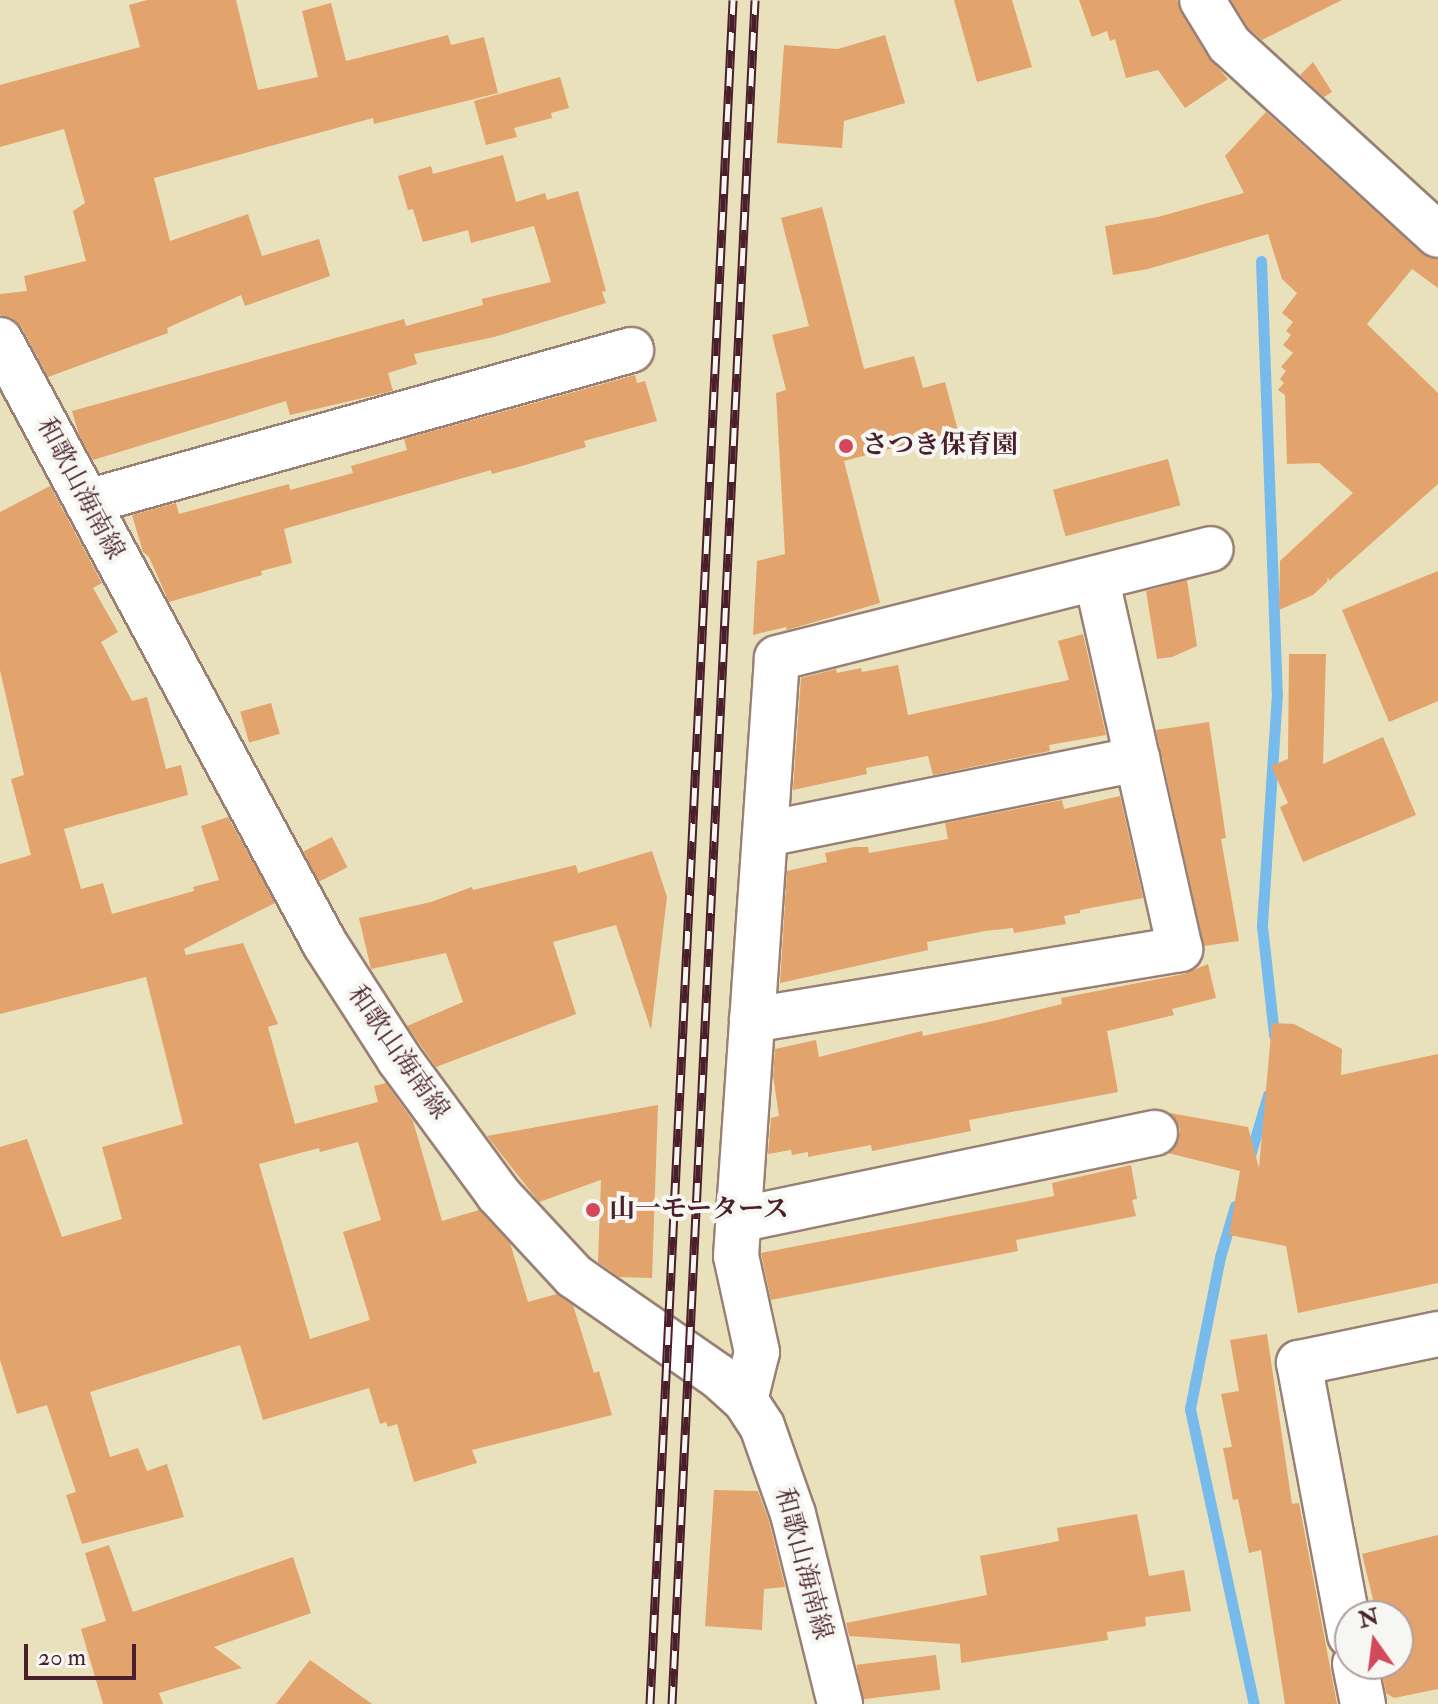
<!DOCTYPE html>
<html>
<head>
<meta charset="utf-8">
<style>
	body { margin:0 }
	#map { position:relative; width:1438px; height:1704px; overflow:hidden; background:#e9e0bc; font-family:"IM FELL Double Pica","Noto Serif JP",serif }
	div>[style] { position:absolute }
	.stream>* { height:11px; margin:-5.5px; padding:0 5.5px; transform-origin:5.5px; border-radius:5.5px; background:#76bbec }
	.building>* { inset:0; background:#e3a36c; transform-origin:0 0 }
	.roads { filter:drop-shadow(2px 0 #9a8074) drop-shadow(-2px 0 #9a8074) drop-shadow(0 2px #9a8074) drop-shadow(0 -2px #9a8074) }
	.minor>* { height:44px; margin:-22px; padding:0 22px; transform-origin:22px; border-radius:22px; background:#fff }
	.major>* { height:44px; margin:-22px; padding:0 22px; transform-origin:22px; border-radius:22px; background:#fff }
	.rail>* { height:9px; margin-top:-4.5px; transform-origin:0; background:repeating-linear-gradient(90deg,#f6f6f2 0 18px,#4a1f2b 0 36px); box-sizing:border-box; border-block:2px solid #4a1f2b }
	.dots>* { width:22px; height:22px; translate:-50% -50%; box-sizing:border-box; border:4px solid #f6f6f2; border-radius:50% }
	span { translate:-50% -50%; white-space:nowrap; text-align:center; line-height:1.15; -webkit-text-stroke:8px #f6f6f2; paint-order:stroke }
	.poi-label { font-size:26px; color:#4a1f2b; font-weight:700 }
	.left { translate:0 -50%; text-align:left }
	.street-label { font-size:26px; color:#4a1f2b }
	.north { position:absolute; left:1334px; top:1600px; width:80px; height:80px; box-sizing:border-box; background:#f6f6f2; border:2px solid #b1a0a2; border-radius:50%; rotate:346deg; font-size:22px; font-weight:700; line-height:32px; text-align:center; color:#4a1f2b }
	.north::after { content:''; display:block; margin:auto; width:28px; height:36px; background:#d1495b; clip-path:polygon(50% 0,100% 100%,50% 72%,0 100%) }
	.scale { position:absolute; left:24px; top:1644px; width:112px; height:36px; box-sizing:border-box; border:4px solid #4a1f2b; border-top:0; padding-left:10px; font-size:24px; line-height:28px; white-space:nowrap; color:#4a1f2b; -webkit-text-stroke:6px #f6f6f2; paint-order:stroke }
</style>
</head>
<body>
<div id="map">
	<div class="stream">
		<div style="left:1261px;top:261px;width:432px;rotate:87.9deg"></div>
		<div style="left:1277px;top:693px;width:233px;rotate:93.7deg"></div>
		<div style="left:1262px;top:926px;width:110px;rotate:83.7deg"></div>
		<div style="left:1249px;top:1159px;width:67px;rotate:-73.5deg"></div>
		<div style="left:1235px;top:1206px;width:53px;rotate:106.4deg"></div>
		<div style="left:1220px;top:1257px;width:155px;rotate:101.2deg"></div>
		<div style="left:1190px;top:1409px;width:302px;rotate:77.8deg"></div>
	</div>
	<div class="building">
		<div style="clip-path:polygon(147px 0,236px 0,258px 90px,318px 77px,302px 11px,331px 3px,346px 61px,448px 35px,451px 45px,484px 37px,498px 93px,374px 124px,373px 118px,154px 178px,170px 241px,248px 214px,262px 256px,319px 239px,330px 276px,245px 306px,241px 295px,167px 328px,168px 333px,48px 377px,22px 328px,12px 318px,0 315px,0 294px,27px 291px,24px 276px,86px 261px,73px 211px,85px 203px,64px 129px,0 147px,0 85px,140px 47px,129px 5px)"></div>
		<div style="clip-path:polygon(954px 0,1012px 0,1032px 67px,977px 82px)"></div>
		<div style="clip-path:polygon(1079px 0,1177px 0,1181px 13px,1208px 57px,1228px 79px,1185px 108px,1158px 70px,1126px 78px,1115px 39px,1110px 41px,1107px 31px,1092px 37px)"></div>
		<div style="clip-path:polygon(1231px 0,1342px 0,1262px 40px,1248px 28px)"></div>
		<div style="clip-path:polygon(885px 35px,905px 103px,844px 121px,842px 148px,777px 143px,784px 45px,838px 49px)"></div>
		<div style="clip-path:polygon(1313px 62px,1332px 92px,1324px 97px,1300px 75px)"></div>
		<div style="clip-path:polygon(560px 77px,569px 108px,551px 113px,552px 118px,514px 128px,517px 137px,486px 145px,474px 101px)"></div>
		<div style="clip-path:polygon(1266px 112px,1421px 253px,1438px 259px,1438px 288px,1412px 269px,1367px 324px,1438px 393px,1438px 484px,1329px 581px,1328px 576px,1327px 582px,1313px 595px,1279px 610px,1280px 561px,1353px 493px,1319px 463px,1287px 464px,1285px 395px,1278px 390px,1284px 383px,1280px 379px,1286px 371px,1281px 367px,1293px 353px,1283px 345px,1291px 335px,1286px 331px,1293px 322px,1282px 313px,1297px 293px,1282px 279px,1268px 234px,1148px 269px,1113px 275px,1105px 226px,1158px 217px,1244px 193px,1225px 156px)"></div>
		<div style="clip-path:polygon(503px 155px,516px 202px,545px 193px,547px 200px,578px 191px,606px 291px,602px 292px,606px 303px,494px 337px,414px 354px,417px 364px,388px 373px,393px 391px,290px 415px,286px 401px,93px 460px,79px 435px,72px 411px,404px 319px,406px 326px,483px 305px,482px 299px,551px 282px,534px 226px,471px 243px,468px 230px,423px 242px,413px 209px,408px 210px,398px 176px,431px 166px,433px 174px)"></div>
		<div style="clip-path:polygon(822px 207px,864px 369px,914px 356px,923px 388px,945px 382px,958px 431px,844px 461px,880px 603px,787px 630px,786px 627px,753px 635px,757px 561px,785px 554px,776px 393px,786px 390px,772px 335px,809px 326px,781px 218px)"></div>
		<div style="clip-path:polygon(635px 375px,637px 383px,645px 381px,657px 421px,584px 441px,586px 447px,525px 465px,492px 474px,491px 470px,284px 529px,292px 563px,261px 571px,262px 575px,169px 602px,149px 557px,143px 552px,132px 515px,176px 503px,179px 514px,289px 484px,290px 490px,353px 473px,351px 466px,407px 450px,404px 439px)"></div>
		<div style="left:1168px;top:459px;width:48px;height:119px;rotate:75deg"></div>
		<div style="clip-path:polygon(evenodd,50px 486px,102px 583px,93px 588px,118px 632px,101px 642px,132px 701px,147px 697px,166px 769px,181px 765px,188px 795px,64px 829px,81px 889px,103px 883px,112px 914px,194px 891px,193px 887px,219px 880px,201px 826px,228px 817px,275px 903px,184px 949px,186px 955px,243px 943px,278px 1024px,268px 1027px,295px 1124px,378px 1102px,374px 1086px,386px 1083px,413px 1121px,442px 1221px,479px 1210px,510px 1243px,528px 1302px,557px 1294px,573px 1305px,594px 1373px,599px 1371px,612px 1415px,472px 1450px,477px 1463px,414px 1482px,397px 1424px,388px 1427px,386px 1422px,380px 1424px,369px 1388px,263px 1420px,240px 1345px,90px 1392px,110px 1457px,138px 1448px,147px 1471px,167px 1464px,184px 1517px,82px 1544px,66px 1495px,76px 1492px,47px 1405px,17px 1414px,0 1360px,0 1147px,27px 1139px,62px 1237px,122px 1219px,102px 1147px,183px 1124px,146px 977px,0 1014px,0 864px,31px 855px,11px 779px,24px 775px,0 670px,0 512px,50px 486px,358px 1142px,381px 1220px,343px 1232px,370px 1320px,310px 1339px,259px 1164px,319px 1148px,320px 1152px,358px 1142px)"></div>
		<div style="clip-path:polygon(1438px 571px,1438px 701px,1389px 722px,1342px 610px)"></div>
		<div style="clip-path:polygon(1187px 580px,1197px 646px,1172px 657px,1157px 659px,1146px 591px)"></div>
		<div style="clip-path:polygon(1083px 634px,1106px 735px,1049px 745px,1050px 751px,933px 775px,928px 756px,866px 768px,867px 774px,793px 790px,801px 678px,836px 669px,837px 673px,861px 668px,862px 672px,898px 665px,908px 715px,1069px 680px,1058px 641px)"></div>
		<div style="clip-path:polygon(1289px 654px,1326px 654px,1323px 764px,1383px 737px,1416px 815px,1303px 862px,1280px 807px,1288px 803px,1271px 766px,1288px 759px)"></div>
		<div style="left:271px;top:703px;width:32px;height:32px;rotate:74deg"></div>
		<div style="clip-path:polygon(1209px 722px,1226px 838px,1221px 839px,1239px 941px,1204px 946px,1156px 730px)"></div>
		<div style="clip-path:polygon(1120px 796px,1143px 898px,1080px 910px,1080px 913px,1064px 916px,1066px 924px,1014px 933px,1013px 928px,985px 931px,927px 942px,928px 950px,780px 983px,787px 871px,827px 862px,825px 853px,854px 847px,868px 847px,869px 853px,948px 839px,945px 823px,1062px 800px,1064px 809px)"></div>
		<div style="left:332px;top:837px;width:34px;height:32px;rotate:63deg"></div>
		<div style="clip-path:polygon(652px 851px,667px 897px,651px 1030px,616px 925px,553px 942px,576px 1014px,436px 1067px,407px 1026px,463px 1002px,446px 953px,371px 969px,359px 918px,431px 902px,472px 887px,473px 890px,576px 865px,578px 873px)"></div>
		<div style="clip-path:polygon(1208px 964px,1216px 998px,1172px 1009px,1174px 1015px,1107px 1031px,1118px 1092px,969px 1120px,971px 1131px,872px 1151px,871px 1145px,808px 1157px,808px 1152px,792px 1155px,791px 1150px,768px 1154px,771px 1118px,779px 1116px,773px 1076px,775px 1049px,816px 1040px,819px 1057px,922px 1031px,923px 1036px,993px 1021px,1062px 1004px,1061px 998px,1184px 974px)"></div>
		<div style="clip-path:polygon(1272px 1023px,1294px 1024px,1342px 1049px,1341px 1075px,1438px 1054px,1438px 1283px,1298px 1313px,1286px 1246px,1229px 1235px,1240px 1171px,1168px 1153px,1178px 1142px,1180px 1129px,1170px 1113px,1248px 1127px,1259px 1168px)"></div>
		<div style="clip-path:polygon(658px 1105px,652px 1278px,619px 1277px,598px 1262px,601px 1180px,539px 1202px,487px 1136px)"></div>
		<div style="clip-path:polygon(1131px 1165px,1137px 1199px,1132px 1200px,1136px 1216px,1016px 1240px,1018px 1251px,771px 1300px,761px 1253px,1054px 1196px,1052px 1183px)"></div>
		<div style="clip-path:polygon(1267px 1334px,1292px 1504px,1299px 1503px,1337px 1704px,1285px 1704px,1261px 1550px,1249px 1553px,1238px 1499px,1233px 1500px,1223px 1448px,1232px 1447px,1221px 1394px,1239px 1391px,1230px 1340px)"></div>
		<div style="clip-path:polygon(714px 1490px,758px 1491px,769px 1521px,785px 1587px,764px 1589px,762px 1630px,705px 1626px)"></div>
		<div style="clip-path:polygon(1137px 1514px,1149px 1576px,1184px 1570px,1191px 1611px,1145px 1617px,1146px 1626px,1107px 1632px,1108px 1640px,961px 1663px,960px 1644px,849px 1636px,846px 1623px,987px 1595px,980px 1556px,1059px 1541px,1057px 1528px)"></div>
		<div style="clip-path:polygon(1438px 1535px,1438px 1689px,1394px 1698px,1386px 1693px,1380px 1664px,1398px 1664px,1398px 1616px,1377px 1616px,1362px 1554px)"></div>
		<div style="clip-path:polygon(109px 1545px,133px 1612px,293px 1557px,311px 1613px,214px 1647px,242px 1668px,159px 1693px,163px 1704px,103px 1704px,81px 1629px,106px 1621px,85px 1553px)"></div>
		<div style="left:936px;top:1655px;width:35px;height:80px;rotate:83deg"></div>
		<div style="clip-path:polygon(310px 1660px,327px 1672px,372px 1704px,276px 1704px)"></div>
	</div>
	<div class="roads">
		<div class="minor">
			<div style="left:1202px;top:0;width:52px;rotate:58.5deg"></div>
			<div style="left:1229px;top:44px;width:283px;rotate:42.4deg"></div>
			<div style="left:87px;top:502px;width:565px;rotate:-15.61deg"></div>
			<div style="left:766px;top:834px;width:379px;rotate:-11.4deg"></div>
			<div style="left:752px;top:1020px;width:434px;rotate:-9.4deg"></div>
			<div style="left:1180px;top:949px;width:378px;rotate:-102.7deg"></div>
			<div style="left:738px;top:1220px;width:426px;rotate:-11.8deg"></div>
			<div style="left:745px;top:1400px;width:49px;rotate:-76deg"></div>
			<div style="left:757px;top:1352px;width:98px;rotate:-102.3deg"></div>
			<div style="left:736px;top:1256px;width:599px;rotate:-86.08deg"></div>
			<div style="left:777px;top:658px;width:447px;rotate:-14.1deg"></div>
			<div style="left:1350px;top:1635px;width:277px;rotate:-100.6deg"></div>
			<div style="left:1299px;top:1363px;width:142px;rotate:-11.8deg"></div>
			<div style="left:1355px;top:1664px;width:41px;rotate:78.7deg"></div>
		</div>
		<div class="major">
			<div style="left:0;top:340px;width:686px;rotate:61.72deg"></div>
			<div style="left:325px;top:944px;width:137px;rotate:57.2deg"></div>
			<div style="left:399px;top:1059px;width:167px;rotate:53.7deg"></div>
			<div style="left:498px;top:1194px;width:112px;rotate:47.2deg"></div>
			<div style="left:574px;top:1276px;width:175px;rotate:34.8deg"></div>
			<div style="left:718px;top:1376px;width:36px;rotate:42deg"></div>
			<div style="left:745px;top:1400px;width:31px;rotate:57deg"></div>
			<div style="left:762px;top:1426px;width:93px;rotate:70.6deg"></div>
			<div style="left:793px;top:1514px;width:196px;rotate:76.1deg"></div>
		</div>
	</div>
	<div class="rail">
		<div style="left:650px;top:1704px;width:1706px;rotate:-87.21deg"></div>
		<div style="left:672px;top:1704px;width:1706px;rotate:-87.21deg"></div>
	</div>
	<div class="dots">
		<div style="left:846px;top:446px;background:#d1495b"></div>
		<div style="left:593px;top:1210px;background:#d1495b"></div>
	</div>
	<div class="poi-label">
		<span class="left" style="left:862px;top:446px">さつき保育園</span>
		<span class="left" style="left:609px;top:1210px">山一モータース</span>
	</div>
	<div class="street-label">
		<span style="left:80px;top:489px;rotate:62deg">和歌山海南線</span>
		<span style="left:398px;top:1053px;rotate:55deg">和歌山海南線</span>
		<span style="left:803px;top:1564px;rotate:75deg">和歌山海南線</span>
	</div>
	<div class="north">N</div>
	<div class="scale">20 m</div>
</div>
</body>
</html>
